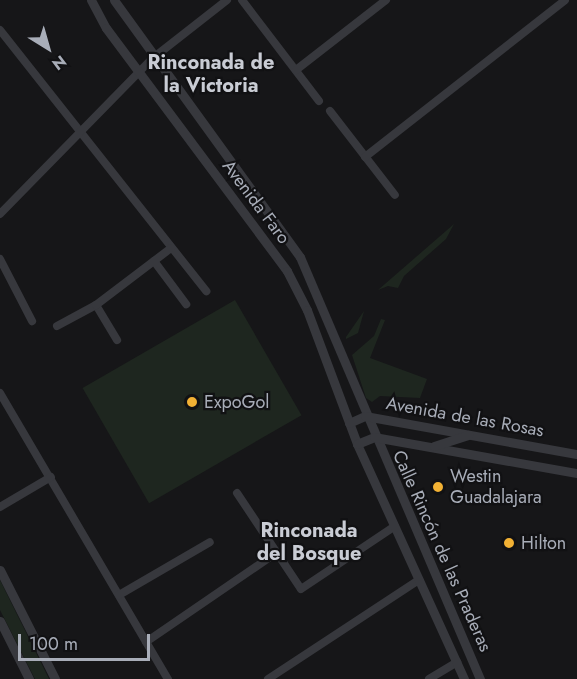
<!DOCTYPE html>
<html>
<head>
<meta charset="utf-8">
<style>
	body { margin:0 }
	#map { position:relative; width:577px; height:679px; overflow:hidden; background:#161618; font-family:Jost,sans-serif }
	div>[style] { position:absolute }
	.green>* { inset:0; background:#1e261f; transform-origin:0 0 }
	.minor>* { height:8px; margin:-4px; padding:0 4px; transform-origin:4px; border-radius:4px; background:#37383d }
	.tertiary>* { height:9px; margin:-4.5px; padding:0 4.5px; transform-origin:4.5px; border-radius:4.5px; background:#37383d }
	.dots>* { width:16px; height:16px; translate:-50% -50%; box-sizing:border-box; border:3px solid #111113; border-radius:50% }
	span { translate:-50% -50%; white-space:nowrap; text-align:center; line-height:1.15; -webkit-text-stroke:4.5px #111113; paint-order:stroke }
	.street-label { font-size:18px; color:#a8adb8 }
	.poi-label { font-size:18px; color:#a8adb8 }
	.left { translate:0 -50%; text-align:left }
	.neighbourhood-label { font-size:20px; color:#c9ccd4; font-weight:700 }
	.north { position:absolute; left:18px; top:18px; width:60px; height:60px; -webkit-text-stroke:4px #111113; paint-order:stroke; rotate:143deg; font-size:16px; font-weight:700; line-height:24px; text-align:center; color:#a8adb8 }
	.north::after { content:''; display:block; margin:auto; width:21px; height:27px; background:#a8adb8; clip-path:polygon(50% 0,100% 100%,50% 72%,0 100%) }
	.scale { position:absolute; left:18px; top:634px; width:132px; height:27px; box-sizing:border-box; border:3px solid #a8adb8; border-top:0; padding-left:8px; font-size:18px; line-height:21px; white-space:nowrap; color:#a8adb8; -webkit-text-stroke:4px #111113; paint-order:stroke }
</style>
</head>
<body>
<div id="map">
	<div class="green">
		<div style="clip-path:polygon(454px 224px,446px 239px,404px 276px,398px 288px,388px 286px,378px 290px)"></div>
		<div style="left:235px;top:300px;width:133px;height:176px;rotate:60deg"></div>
		<div style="clip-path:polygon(364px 311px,358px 333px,346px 339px,346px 337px)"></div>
		<div style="clip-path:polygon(381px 319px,385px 320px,370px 358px,427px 379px,420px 398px,380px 396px,372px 402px,366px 398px,352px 355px,374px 336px)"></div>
		<div style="clip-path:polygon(0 580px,49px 679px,35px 679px,0 610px)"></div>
	</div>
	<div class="minor">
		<div style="left:242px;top:0;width:127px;rotate:52.7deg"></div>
		<div style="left:0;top:30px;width:333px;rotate:51.7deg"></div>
		<div style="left:296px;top:70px;width:114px;rotate:-37.9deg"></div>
		<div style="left:330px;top:111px;width:106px;rotate:52.3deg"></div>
		<div style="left:365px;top:157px;width:254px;rotate:-38.1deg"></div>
		<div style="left:0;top:214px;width:219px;rotate:-45.6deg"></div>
		<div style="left:153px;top:58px;width:94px;rotate:-38.1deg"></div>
		<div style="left:0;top:259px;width:70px;rotate:62.7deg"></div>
		<div style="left:154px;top:261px;width:54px;rotate:53.3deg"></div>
		<div style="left:96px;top:305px;width:41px;rotate:59deg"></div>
		<div style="left:57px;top:326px;width:44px;rotate:-28.3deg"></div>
		<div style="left:96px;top:305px;width:94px;rotate:-37.2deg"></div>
		<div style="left:0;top:393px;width:332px;rotate:59.6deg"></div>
		<div style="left:237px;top:493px;width:115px;rotate:56.3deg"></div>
		<div style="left:301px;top:589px;width:113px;rotate:-33.8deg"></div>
		<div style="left:0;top:507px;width:59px;rotate:-30.5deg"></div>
		<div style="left:119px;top:595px;width:105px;rotate:-30.2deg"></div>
		<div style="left:146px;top:642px;width:158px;rotate:-34.4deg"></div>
		<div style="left:268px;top:679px;width:181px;rotate:-33.3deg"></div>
		<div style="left:429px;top:679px;width:33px;rotate:-31deg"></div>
	</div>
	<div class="tertiary">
		<div style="left:91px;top:0;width:32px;rotate:62deg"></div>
		<div style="left:106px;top:28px;width:303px;rotate:53.3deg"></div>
		<div style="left:287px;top:271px;width:44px;rotate:62.9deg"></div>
		<div style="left:307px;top:310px;width:143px;rotate:69.5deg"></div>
		<div style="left:357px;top:444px;width:258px;rotate:65.5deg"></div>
		<div style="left:114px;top:0;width:317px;rotate:54.1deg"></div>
		<div style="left:300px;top:257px;width:459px;rotate:66.9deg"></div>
		<div style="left:349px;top:423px;width:17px;rotate:-24deg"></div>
		<div style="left:365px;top:416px;width:215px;rotate:10.2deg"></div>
		<div style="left:357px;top:444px;width:18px;rotate:-22deg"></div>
		<div style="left:374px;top:437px;width:206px;rotate:10.1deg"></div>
		<div style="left:434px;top:446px;width:36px;rotate:-18deg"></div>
		<div style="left:0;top:570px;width:122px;rotate:63.2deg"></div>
		<div style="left:0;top:621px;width:65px;rotate:63.4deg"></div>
	</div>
	<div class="dots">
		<div style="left:192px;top:402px;background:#f2b134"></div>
		<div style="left:438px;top:487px;background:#f2b134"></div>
		<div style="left:509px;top:543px;background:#f2b134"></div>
	</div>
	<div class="street-label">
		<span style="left:256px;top:202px;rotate:53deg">Avenida Faro</span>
		<span style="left:465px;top:417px;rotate:10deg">Avenida de las Rosas</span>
		<span style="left:442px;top:551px;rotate:66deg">Calle Rincón de las Praderas</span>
	</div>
	<div class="poi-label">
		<span class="left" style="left:204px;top:402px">ExpoGol</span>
		<span class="left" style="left:450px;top:487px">Westin<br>Guadalajara</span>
		<span class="left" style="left:521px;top:543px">Hilton</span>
	</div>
	<div class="neighbourhood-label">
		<span style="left:211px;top:74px">Rinconada de<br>la Victoria</span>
		<span style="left:309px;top:542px">Rinconada<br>del Bosque</span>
	</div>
	<div class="north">N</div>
	<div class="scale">100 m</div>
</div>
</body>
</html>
